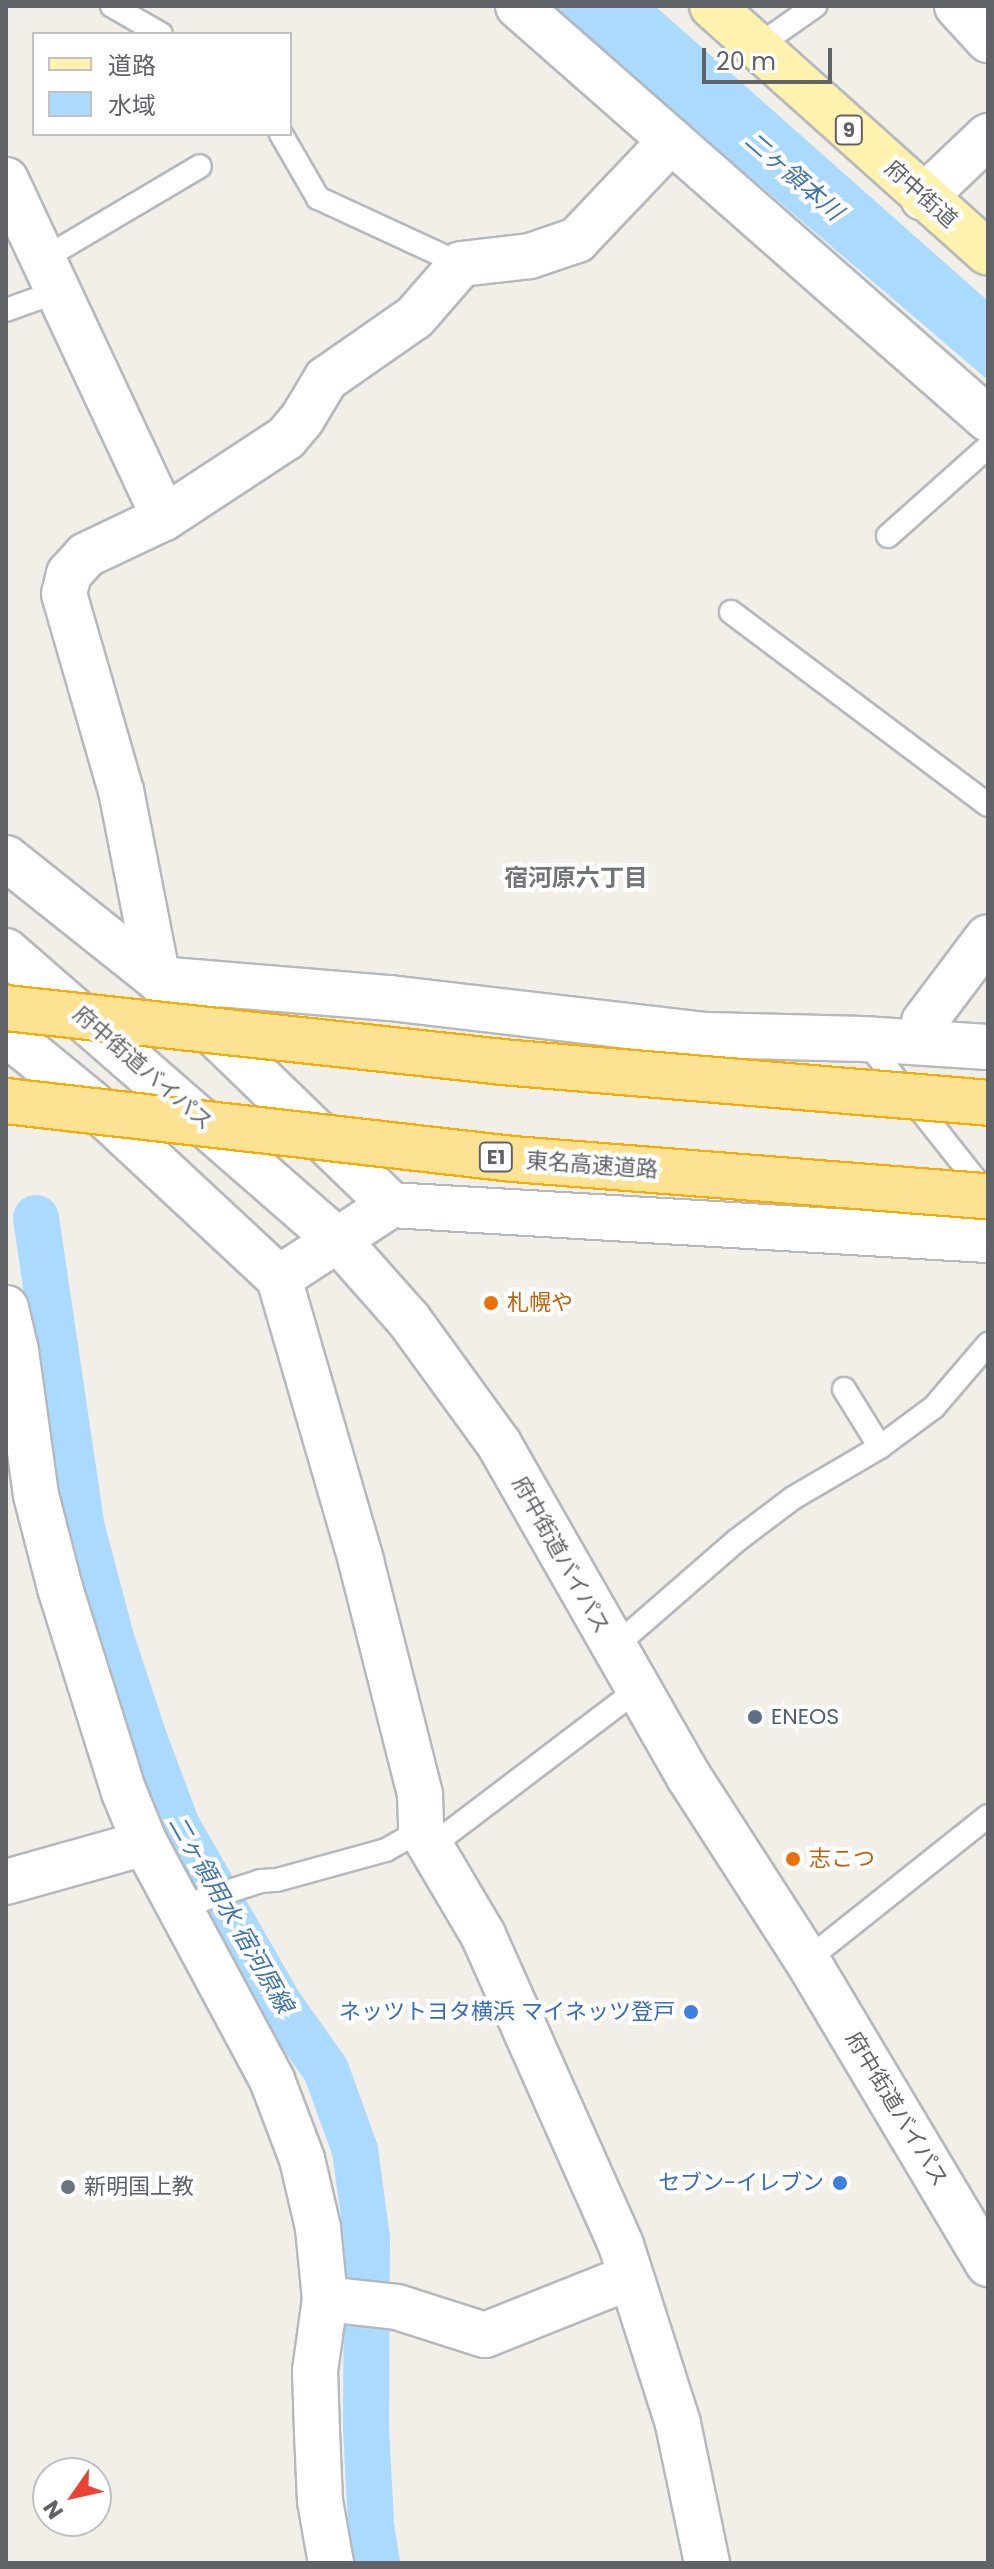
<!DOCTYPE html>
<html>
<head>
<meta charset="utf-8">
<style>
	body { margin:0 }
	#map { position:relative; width:994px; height:2569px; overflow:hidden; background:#f1efe8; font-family:Poppins,"Noto Sans JP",sans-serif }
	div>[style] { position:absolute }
	.water>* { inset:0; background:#aadaff }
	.canal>* { height:46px; margin:-23px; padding:0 23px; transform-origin:23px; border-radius:23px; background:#aadaff }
	.roads { filter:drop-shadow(2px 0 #b5b8bc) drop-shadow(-2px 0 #b5b8bc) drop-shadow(0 2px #b5b8bc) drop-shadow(0 -2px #b5b8bc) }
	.lane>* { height:22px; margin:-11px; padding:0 11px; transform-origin:11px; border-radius:11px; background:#fff }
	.street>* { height:44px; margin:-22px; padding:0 22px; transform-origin:22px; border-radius:22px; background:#fff }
	.secondary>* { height:44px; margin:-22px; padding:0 22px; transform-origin:22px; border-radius:22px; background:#fff }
	.primary>* { height:44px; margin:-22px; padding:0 22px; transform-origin:22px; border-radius:22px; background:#fff2af }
	.bridges { filter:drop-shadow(2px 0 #f9ab00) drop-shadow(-2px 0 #f9ab00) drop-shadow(0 2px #f9ab00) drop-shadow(0 -2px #f9ab00) }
	.highway-bridge>* { height:44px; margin:-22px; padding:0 22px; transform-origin:22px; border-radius:22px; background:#fde293 }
	.dots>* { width:22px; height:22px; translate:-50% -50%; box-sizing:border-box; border:4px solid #fff; border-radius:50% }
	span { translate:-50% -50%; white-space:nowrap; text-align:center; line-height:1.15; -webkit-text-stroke:8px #fff; paint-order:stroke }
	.shield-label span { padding:2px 6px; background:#fff; border:2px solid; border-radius:6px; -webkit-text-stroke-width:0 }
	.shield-label { font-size:20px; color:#5f6368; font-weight:700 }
	.street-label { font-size:22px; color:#5f6368 }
	.food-label { font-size:22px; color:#c56008 }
	.left { translate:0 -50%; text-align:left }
	.service-label { font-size:22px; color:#4e5e75 }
	.shop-label { font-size:22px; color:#366cbe }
	.right { translate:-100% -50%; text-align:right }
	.worship-label { font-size:22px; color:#5b616d }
	.water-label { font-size:24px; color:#4174aa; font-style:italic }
	.neighbourhood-label { font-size:24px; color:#70757a; font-weight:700 }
	.frame { position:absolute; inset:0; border:8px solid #5f6368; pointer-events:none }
	.legend { position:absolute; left:32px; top:32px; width:260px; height:104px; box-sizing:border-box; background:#fff; border:2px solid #bfc1c3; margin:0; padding:10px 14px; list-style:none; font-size:24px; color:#5f6368 }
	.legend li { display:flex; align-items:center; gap:16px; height:40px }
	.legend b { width:40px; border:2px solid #bfc1c3 }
	.north { position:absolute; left:32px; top:2457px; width:80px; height:80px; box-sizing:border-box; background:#fff; border:2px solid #bfc1c3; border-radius:50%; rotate:236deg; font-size:22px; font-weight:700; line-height:32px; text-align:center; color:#5f6368 }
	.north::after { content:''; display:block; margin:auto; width:28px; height:36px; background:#ea4335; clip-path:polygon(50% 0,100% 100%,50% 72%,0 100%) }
	.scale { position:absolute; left:702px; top:48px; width:130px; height:36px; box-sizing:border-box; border:4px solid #5f6368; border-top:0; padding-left:10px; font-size:24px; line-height:28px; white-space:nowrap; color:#5f6368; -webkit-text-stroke:6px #fff; paint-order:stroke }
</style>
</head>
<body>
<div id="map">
	<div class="water">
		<div style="clip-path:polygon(554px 6px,655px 6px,988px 301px,988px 380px,707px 140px,681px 129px,653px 92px)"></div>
	</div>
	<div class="canal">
		<div style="left:36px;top:1218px;width:313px;rotate:81.6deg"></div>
		<div style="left:82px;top:1528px;width:114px;rotate:75.2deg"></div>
		<div style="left:111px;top:1638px;width:105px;rotate:71.7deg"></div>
		<div style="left:144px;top:1738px;width:94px;rotate:69.4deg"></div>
		<div style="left:177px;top:1826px;width:207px;rotate:60.1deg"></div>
		<div style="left:280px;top:2005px;width:80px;rotate:54.7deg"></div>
		<div style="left:326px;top:2070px;width:85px;rotate:70.1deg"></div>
		<div style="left:355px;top:2150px;width:90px;rotate:82.3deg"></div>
		<div style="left:367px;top:2239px;width:189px;rotate:90.3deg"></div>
		<div style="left:366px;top:2428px;width:97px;rotate:87deg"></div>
		<div style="left:371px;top:2525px;width:38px;rotate:81deg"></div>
	</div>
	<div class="roads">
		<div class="lane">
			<div style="left:112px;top:6px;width:56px;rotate:29.7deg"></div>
			<div style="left:758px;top:46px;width:70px;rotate:-35.1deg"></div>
			<div style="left:281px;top:134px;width:74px;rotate:60deg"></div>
			<div style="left:318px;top:198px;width:157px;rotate:24.8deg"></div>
			<div style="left:43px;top:259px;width:182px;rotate:-30.6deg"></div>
			<div style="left:6px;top:310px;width:56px;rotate:-19.7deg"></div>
			<div style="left:888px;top:536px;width:134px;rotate:-41.7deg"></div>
			<div style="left:731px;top:612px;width:321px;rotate:36.9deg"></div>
			<div style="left:864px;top:1039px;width:198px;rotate:51.6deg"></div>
			<div style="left:844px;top:1389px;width:68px;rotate:58.2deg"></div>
			<div style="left:613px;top:1648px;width:163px;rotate:-41deg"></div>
			<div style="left:736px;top:1541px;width:71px;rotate:-37deg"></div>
			<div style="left:793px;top:1498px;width:101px;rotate:-30.4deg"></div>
			<div style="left:880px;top:1447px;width:67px;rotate:-36.5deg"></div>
			<div style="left:934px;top:1407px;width:83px;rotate:-49.4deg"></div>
			<div style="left:430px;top:1847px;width:260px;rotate:-37.2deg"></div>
			<div style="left:180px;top:1907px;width:85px;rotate:-17.8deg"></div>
			<div style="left:261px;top:1881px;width:16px;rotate:-4deg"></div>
			<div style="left:277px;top:1880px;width:113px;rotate:-15.4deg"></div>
			<div style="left:386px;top:1850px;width:40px;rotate:-29.7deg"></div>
			<div style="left:807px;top:1960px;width:231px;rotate:-38.5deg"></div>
		</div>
		<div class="street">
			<div style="left:518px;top:6px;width:626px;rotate:41.31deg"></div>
			<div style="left:957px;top:6px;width:46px;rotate:47.6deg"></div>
			<div style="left:6px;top:180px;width:373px;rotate:64.9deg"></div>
			<div style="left:164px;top:518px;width:146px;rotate:-33.3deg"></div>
			<div style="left:286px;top:438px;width:25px;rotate:-50deg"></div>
			<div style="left:302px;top:419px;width:47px;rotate:-59deg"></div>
			<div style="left:326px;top:379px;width:108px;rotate:-34.9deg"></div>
			<div style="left:415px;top:317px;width:70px;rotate:-49deg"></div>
			<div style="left:461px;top:264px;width:69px;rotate:-6.6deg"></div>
			<div style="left:530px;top:256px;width:50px;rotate:-18.8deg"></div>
			<div style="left:577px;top:240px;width:137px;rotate:-46.5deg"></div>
			<div style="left:923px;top:198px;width:90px;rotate:-43.6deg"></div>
			<div style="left:6px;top:858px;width:194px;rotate:38.5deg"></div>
			<div style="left:158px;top:979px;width:325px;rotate:44.1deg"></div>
			<div style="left:158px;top:979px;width:233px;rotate:4.7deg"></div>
			<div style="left:390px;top:998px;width:318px;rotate:6.7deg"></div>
			<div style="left:706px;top:1035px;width:157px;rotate:1.5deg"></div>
			<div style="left:863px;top:1039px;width:125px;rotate:3.7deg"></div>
			<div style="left:158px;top:979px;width:192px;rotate:-101.1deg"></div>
			<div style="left:121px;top:791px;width:205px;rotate:-106.1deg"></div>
			<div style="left:64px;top:594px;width:21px;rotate:-76deg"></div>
			<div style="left:69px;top:574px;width:25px;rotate:-48deg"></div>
			<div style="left:86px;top:555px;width:86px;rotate:-25.4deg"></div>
			<div style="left:6px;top:1033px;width:109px;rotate:39.4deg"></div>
			<div style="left:90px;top:1102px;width:258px;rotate:43deg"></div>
			<div style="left:279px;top:1278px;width:134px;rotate:-33.1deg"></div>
			<div style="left:391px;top:1205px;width:598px;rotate:3.36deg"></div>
			<div style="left:922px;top:1042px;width:20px;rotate:-84deg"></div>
			<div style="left:924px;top:1022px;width:106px;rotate:-53deg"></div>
			<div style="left:279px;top:1278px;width:295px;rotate:73.8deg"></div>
			<div style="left:361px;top:1561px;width:241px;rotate:75.8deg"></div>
			<div style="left:420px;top:1795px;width:35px;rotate:88deg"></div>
			<div style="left:421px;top:1830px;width:122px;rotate:59.4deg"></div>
			<div style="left:483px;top:1935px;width:339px;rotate:66deg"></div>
			<div style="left:621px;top:2245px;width:188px;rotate:72.3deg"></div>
			<div style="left:678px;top:2424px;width:142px;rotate:78.2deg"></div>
			<div style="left:6px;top:1308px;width:44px;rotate:76.9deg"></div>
			<div style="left:16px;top:1351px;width:145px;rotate:82.1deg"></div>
			<div style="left:36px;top:1495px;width:96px;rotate:75.5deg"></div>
			<div style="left:60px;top:1588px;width:214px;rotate:72.6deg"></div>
			<div style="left:124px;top:1792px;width:55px;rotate:67.6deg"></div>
			<div style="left:145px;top:1843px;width:269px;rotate:61.8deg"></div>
			<div style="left:272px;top:2080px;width:85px;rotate:69.2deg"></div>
			<div style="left:302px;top:2159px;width:71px;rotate:76.9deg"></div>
			<div style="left:318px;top:2228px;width:71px;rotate:84.4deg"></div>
			<div style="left:325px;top:2299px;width:73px;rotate:97.9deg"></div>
			<div style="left:315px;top:2371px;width:61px;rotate:88.1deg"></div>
			<div style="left:317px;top:2432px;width:69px;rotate:87.5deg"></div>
			<div style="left:320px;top:2501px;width:63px;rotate:79.9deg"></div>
			<div style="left:6px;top:1882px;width:144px;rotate:-15.7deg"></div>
			<div style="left:325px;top:2299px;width:72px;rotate:6.3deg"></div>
			<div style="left:397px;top:2307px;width:92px;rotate:17.7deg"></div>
			<div style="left:485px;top:2335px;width:156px;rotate:-21.8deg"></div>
		</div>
		<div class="secondary">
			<div style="left:6px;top:951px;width:442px;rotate:41.1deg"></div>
			<div style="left:339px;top:1241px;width:106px;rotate:48.5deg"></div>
			<div style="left:409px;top:1320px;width:153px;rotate:54deg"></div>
			<div style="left:499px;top:1444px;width:383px;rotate:60.3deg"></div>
			<div style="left:689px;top:1777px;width:218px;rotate:57.2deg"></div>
			<div style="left:807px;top:1960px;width:354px;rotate:59.2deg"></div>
		</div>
		<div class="primary">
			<div style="left:712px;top:6px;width:370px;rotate:41.8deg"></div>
		</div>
	</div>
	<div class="bridges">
		<div class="highway-bridge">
			<div style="left:6px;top:1008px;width:499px;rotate:6.2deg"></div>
			<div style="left:502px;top:1062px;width:488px;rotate:4.8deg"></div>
			<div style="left:6px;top:1101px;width:510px;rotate:6.53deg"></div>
			<div style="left:513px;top:1159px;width:476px;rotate:4.5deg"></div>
		</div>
	</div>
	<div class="dots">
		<div style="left:491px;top:1303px;background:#e8710a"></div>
		<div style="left:755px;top:1717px;background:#5c6f8a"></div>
		<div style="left:793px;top:1859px;background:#e8710a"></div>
		<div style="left:691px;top:2012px;background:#3f7fe0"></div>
		<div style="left:840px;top:2183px;background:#3f7fe0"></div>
		<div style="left:68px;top:2187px;background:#6b7280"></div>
	</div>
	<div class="shield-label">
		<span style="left:849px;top:130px">9</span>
		<span style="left:496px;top:1157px">E1</span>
	</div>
	<div class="street-label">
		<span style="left:921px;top:194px;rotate:42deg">府中街道</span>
		<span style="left:143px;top:1068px;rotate:41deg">府中街道バイパス</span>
		<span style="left:592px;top:1165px;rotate:4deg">東名高速道路</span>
		<span style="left:561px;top:1555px;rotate:61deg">府中街道バイパス</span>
		<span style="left:897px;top:2109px;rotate:59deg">府中街道バイパス</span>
	</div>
	<div class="food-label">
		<span class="left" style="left:507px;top:1303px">札幌や</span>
		<span class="left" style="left:809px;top:1859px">志こつ</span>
	</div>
	<div class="service-label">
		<span class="left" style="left:771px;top:1717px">ENEOS</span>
	</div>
	<div class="shop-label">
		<span class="right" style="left:675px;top:2012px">ネッツトヨタ横浜 マイネッツ登戸</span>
		<span class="right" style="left:824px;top:2183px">セブン-イレブン</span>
	</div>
	<div class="worship-label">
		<span class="left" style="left:84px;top:2187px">新明国上教</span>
	</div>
	<div class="water-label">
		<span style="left:794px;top:176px;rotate:41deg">二ヶ領本川</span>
		<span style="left:231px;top:1914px;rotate:60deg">二ヶ領用水 宿河原線</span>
	</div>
	<div class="neighbourhood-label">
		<span style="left:576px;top:878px">宿河原六丁目</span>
	</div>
	<div class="frame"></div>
	<ul class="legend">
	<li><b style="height:10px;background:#fff2af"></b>道路</li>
	<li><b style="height:22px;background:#aadaff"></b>水域</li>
	</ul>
	<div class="north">N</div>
	<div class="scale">20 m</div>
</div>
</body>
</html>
